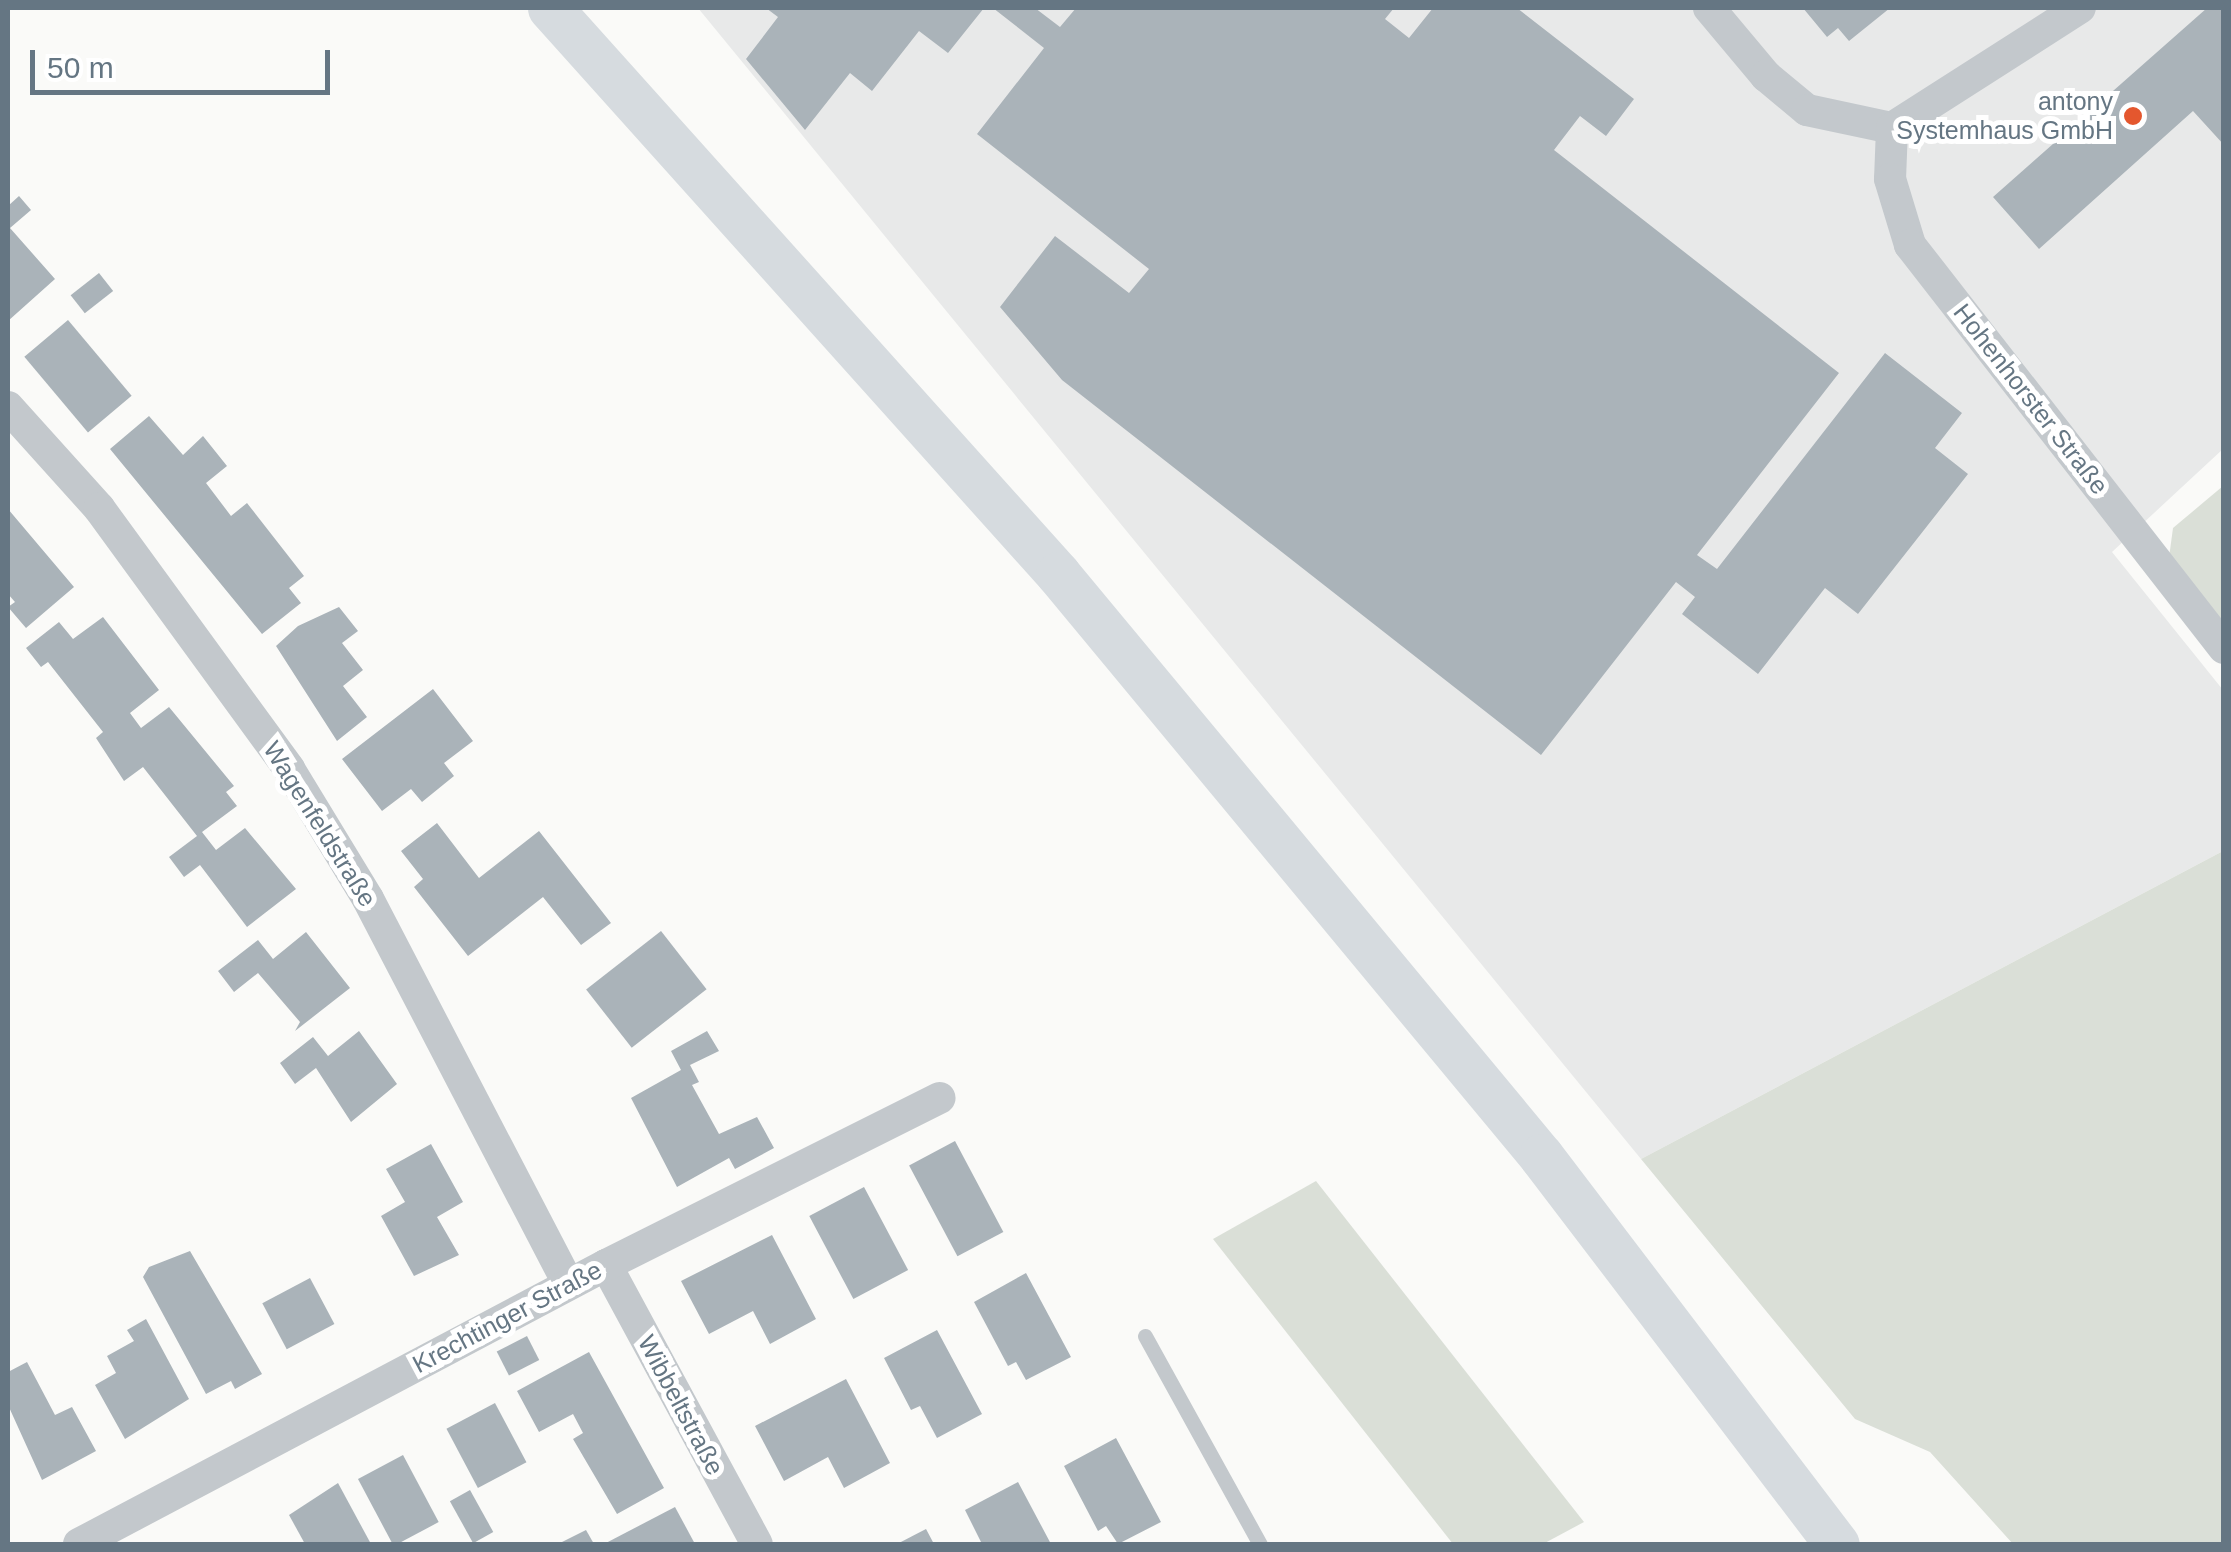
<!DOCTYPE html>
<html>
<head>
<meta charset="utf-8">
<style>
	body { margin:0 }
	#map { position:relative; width:2231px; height:1552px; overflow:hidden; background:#fafaf8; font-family:Helvetica,sans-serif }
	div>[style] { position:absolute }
	.built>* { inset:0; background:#e8e9e9 }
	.green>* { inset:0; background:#dadfd7 }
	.building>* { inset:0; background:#aab3b9; transform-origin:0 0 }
	.service>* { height:15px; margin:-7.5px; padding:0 7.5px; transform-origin:7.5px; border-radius:7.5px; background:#c3c8cc }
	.minor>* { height:32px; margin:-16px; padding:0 16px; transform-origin:16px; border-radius:16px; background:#c3c8cc }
	.secondary>* { height:45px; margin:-22.5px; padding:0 22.5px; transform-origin:22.5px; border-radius:22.5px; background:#d6dbdf }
	.dots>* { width:28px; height:28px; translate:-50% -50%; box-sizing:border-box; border:5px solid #fff; border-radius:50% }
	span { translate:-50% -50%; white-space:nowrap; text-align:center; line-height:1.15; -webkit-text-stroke:10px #fff; paint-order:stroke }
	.poi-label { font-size:25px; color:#657683 }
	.right { translate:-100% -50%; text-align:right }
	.street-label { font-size:25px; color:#657683 }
	.frame { position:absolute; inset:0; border:10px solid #657683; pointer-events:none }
	.scale { position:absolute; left:30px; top:50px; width:300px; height:45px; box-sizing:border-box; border:5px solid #657683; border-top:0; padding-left:12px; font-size:30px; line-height:35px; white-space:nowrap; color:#657683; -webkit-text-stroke:8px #fff; paint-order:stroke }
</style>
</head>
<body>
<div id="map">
	<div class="built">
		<div style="clip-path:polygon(698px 8px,2223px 8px,2223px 449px,2112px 552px,2223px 690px,2223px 851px,1641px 1159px)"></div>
	</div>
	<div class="green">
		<div style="clip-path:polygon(2223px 486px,2223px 635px,2168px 565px,2173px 528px)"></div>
		<div style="clip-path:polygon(2223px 851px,2223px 1544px,2013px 1544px,1930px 1452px,1855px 1419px,1641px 1159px)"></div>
		<div style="clip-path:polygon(1316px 1181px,1584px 1522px,1543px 1544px,1453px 1544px,1213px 1239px)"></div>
	</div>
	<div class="building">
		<div style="clip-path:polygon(766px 8px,984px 8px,948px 53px,919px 31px,872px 91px,850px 73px,805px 130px,746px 59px,778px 17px)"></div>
		<div style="clip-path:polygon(993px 8px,1035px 8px,1060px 27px,1076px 8px,1394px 8px,1385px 19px,1409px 38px,1433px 8px,1517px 8px,1634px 99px,1606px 136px,1580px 116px,1554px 150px,1839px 373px,1697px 555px,1717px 569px,1885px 353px,1962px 413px,1935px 448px,1968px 474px,1858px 614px,1825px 588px,1758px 674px,1682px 614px,1695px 597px,1676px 582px,1541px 755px,1062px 380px,1000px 307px,1055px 236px,1129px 293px,1149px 269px,977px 134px,1044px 48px)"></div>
		<div style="clip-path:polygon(1803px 8px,1890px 8px,1849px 41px,1838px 28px,1827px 37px)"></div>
		<div style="clip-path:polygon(2207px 8px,2224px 8px,2224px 145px,2193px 111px,2039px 249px,1993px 197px)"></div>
		<div style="clip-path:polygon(19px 196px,31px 210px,10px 228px,55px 279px,8px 321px,8px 206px)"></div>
		<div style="left:99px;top:273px;width:23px;height:36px;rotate:52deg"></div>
		<div style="left:68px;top:320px;width:99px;height:57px;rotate:50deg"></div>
		<div style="clip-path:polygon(149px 416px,183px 455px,203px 436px,227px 466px,206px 483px,231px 516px,247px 503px,304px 576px,289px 588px,301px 603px,262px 634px,110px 449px)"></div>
		<div style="clip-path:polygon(8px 509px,74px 587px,26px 628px,8px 607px,15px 602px,8px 594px)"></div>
		<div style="clip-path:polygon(339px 607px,358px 631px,342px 643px,363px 670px,343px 686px,367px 717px,337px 741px,276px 646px,298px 626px)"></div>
		<div style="clip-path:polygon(103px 617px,159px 690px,130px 713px,141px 728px,169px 707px,234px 786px,226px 792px,237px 806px,202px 832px,216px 850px,245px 828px,296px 889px,247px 927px,200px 865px,184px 877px,169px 857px,197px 836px,143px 767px,124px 781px,96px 738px,103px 732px,48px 662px,41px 667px,26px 648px,59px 622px,73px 639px)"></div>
		<div style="clip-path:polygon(433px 689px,473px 741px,444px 763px,454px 776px,422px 802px,411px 789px,382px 811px,342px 759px)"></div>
		<div style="clip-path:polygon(437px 823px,479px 878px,539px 831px,611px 923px,581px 945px,543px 897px,468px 956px,414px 887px,423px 879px,401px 851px)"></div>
		<div style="left:661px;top:931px;width:74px;height:95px;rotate:52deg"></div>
		<div style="clip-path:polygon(306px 932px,350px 988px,295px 1031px,300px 1022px,258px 973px,234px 992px,218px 971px,258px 940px,273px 959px)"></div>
		<div style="clip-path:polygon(359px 1031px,397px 1084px,351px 1122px,316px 1068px,295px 1084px,280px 1063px,313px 1037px,328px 1056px)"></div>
		<div style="clip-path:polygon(707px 1031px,719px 1051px,690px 1065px,699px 1082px,692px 1085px,719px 1134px,757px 1117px,774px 1148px,735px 1169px,729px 1158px,677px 1187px,631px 1098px,681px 1070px,671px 1051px)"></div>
		<div style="left:955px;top:1141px;width:103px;height:52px;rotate:62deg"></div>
		<div style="clip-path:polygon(431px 1144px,463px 1202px,437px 1217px,459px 1255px,414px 1276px,381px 1216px,405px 1202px,386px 1169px)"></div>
		<div style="left:864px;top:1187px;width:94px;height:62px;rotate:62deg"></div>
		<div style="clip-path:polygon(772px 1235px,816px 1319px,770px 1344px,753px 1311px,709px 1334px,681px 1281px)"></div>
		<div style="clip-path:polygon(190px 1251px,262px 1374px,235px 1389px,231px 1381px,206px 1394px,143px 1277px,149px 1267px)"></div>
		<div style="clip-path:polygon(1026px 1273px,1071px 1357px,1026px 1380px,1016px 1362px,1008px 1366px,974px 1302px)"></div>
		<div style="left:310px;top:1278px;width:52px;height:54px;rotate:62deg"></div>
		<div style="clip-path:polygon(146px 1319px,189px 1399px,125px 1439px,95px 1385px,116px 1373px,107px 1356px,134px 1341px,127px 1330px)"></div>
		<div style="clip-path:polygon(937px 1330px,982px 1414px,937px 1438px,920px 1406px,911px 1410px,884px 1358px)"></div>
		<div style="left:527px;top:1336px;width:27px;height:34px;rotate:63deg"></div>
		<div style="clip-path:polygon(589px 1352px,664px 1488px,617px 1514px,573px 1439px,583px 1433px,573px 1414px,539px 1432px,517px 1391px)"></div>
		<div style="clip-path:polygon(27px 1362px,55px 1415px,72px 1407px,96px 1451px,42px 1480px,8px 1405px,8px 1372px)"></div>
		<div style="clip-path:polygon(846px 1379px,890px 1463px,844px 1488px,828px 1457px,784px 1481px,755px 1426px)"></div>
		<div style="left:495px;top:1403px;width:67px;height:55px;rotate:62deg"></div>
		<div style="clip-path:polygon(1116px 1438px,1161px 1522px,1118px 1544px,1106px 1526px,1098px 1531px,1064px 1466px)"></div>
		<div style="left:403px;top:1455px;width:76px;height:51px;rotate:62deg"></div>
		<div style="clip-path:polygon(1018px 1482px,1051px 1544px,982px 1544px,965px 1510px)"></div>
		<div style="clip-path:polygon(338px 1483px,371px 1544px,305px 1544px,289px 1515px)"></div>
		<div style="left:470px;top:1490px;width:48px;height:23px;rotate:61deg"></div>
		<div style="clip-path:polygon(675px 1507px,695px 1544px,604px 1544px)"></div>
		<div style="clip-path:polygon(926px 1529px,934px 1544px,897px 1544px)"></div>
		<div style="clip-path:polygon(586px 1530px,594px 1544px,558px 1544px)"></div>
	</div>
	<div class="service">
		<div style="left:1145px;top:1336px;width:238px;rotate:61.1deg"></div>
	</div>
	<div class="minor">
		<div style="left:1709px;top:8px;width:89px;rotate:50deg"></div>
		<div style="left:1766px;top:76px;width:53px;rotate:39.7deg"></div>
		<div style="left:1807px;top:110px;width:87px;rotate:12deg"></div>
		<div style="left:1892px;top:128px;width:223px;rotate:-32.6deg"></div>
		<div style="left:1892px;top:128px;width:51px;rotate:92.2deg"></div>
		<div style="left:1890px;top:179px;width:69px;rotate:73.1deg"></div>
		<div style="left:1910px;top:245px;width:511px;rotate:52.08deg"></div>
		<div style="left:8px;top:407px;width:136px;rotate:48deg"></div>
		<div style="left:99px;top:508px;width:323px;rotate:53.9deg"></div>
		<div style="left:289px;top:769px;width:152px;rotate:58.7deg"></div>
		<div style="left:368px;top:899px;width:434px;rotate:62.5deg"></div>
		<div style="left:606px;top:1265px;width:317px;rotate:61.6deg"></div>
		<div style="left:79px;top:1544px;width:596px;rotate:-27.9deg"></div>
		<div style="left:606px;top:1265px;width:373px;rotate:-26.6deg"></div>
	</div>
	<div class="secondary">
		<div style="left:550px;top:8px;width:761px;rotate:48.09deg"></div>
		<div style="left:1058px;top:574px;width:756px;rotate:50.31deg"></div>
		<div style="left:1541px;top:1156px;width:488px;rotate:52.7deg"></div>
	</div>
	<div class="dots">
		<div style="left:2133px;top:116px;background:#e4572e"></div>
	</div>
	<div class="poi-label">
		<span class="right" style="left:2113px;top:116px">antony<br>Systemhaus GmbH</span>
	</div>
	<div class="street-label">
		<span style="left:2031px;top:399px;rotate:52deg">Hohenhorster Straße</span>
		<span style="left:320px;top:824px;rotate:58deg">Wagenfeldstraße</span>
		<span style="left:507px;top:1317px;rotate:-28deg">Krechtinger Straße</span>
		<span style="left:681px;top:1405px;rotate:62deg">Wibbeltstraße</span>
	</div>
	<div class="frame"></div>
	<div class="scale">50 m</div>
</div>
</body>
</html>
